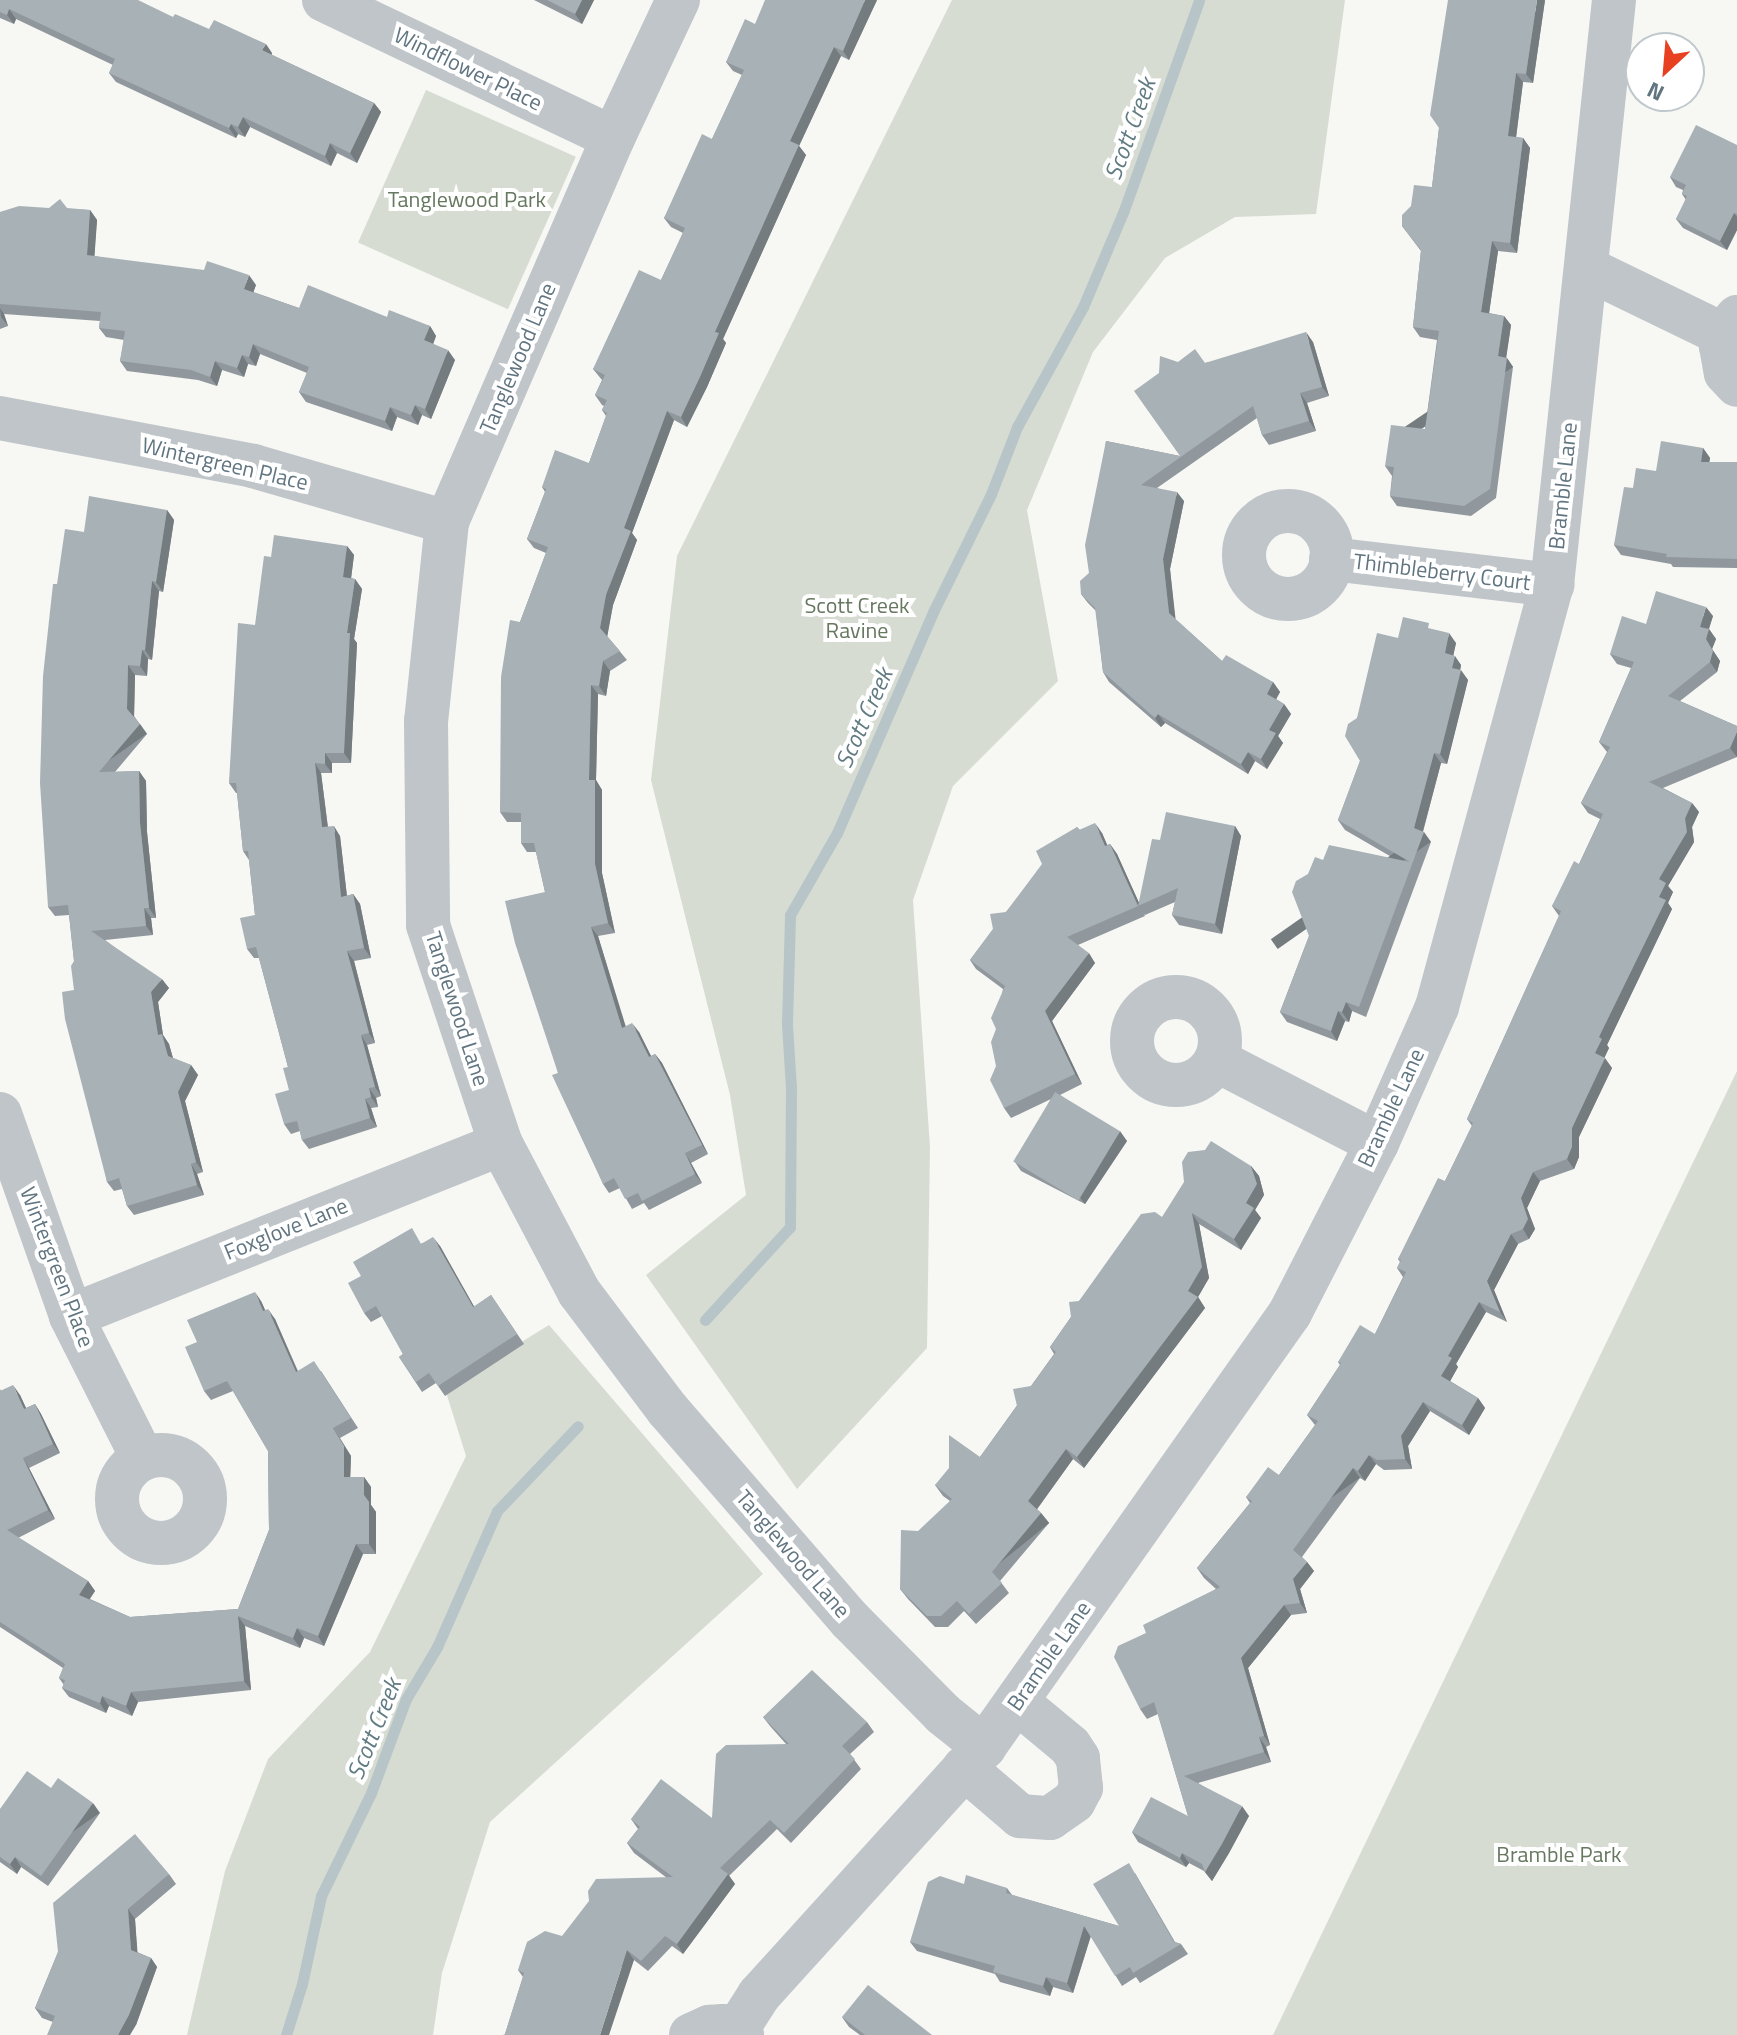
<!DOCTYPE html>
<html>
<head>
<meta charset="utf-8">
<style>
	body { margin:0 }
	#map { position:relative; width:1737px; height:2035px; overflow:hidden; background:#f7f7f4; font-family:"Titillium Web",sans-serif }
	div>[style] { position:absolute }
	.green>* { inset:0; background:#d7dcd3; transform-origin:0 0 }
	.stream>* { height:11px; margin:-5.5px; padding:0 5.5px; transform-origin:5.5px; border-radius:5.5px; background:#b7c5c8 }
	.minor>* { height:44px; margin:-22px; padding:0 22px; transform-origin:22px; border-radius:22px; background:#bfc5c8 }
	.minor>.ring { margin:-22px; padding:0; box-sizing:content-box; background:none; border:44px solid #bfc5c8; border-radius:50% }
	.wall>* { inset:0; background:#90989d }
	.shaded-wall>* { inset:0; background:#757c7f; transform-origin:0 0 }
	.building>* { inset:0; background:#a7b1b6; transform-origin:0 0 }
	span { translate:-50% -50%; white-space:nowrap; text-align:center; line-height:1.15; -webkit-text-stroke:8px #fff; paint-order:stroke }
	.street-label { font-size:22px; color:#617580 }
	.park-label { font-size:22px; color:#667860 }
	.water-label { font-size:24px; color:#617b82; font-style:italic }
	.north { position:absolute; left:1625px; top:32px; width:80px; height:80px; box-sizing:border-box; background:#fff; border:2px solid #c0c8cc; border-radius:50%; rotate:206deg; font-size:22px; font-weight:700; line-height:32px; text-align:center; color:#617580 }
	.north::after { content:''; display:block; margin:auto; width:28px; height:36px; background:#e84122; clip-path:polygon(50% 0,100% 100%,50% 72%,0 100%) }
</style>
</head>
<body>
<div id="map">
	<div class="green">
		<div style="clip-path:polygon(952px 0,1345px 0,1316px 214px,1235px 217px,1165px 258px,1093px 352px,1027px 510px,1058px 681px,953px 786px,913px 900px,930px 1147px,927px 1348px,797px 1489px,646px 1275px,746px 1195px,730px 1095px,651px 780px,677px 556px)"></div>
		<div style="left:426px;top:90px;width:164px;height:167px;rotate:24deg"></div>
		<div style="clip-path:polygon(1737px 1071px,1737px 2035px,1273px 2035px)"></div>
		<div style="clip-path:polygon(549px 1325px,763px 1574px,490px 1822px,442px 1973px,433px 2035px,187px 2035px,225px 1871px,268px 1759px,370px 1652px,466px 1456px,445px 1389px)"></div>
	</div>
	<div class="stream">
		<div style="left:705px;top:1320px;width:126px;rotate:-47.6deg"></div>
		<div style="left:790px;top:1227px;width:139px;rotate:-89.6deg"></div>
		<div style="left:791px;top:1088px;width:64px;rotate:-93.6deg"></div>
		<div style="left:787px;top:1024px;width:109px;rotate:-88.4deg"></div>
		<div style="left:790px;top:915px;width:95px;rotate:-60.2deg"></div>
		<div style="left:837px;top:833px;width:241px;rotate:-66.5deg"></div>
		<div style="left:933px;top:612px;width:131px;rotate:-63.8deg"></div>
		<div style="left:991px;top:494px;width:72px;rotate:-68.8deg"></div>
		<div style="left:1017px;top:427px;width:137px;rotate:-61.2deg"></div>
		<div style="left:1083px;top:307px;width:105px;rotate:-67.1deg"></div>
		<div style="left:1124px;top:210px;width:223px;rotate:-70.3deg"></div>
		<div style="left:286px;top:2035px;width:53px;rotate:-72.6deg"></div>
		<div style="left:302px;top:1984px;width:90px;rotate:-77.8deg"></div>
		<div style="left:321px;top:1896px;width:114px;rotate:-64.1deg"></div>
		<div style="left:371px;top:1793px;width:100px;rotate:-69.6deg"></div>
		<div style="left:406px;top:1699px;width:61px;rotate:-59.2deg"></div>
		<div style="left:437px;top:1647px;width:149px;rotate:-66.2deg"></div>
		<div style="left:497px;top:1511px;width:117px;rotate:-46.4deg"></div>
	</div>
	<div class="minor">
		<div style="left:324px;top:0;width:320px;rotate:25.5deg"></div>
		<div style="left:678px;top:0;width:153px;rotate:115.2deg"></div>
		<div style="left:613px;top:138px;width:418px;rotate:113.4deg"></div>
		<div style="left:447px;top:522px;width:200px;rotate:96deg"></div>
		<div style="left:426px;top:721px;width:204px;rotate:89.4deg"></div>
		<div style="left:428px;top:925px;width:231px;rotate:71.6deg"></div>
		<div style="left:501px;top:1144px;width:167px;rotate:62.2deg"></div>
		<div style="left:579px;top:1292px;width:148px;rotate:53deg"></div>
		<div style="left:668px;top:1410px;width:278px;rotate:49.1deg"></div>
		<div style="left:850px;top:1620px;width:132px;rotate:45.3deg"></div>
		<div style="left:943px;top:1714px;width:53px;rotate:38.8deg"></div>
		<div style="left:1586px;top:268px;width:153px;rotate:25.9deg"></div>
		<div style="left:1737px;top:317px;width:19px;rotate:129deg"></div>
		<div style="left:1725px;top:332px;width:15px;rotate:106deg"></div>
		<div style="left:1721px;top:346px;width:27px;rotate:80deg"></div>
		<div style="left:1726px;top:373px;width:16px;rotate:47deg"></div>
		<div style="left:0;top:418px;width:258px;rotate:10.7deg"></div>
		<div style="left:253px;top:466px;width:202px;rotate:16.1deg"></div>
		<div class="ring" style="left:1244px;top:511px;width:44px;height:44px"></div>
		<div style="left:1331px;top:559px;width:223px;rotate:6.7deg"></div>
		<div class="ring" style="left:1132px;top:997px;width:44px;height:44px"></div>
		<div style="left:1216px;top:1060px;width:181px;rotate:27.3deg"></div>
		<div style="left:0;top:1114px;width:214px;rotate:70.6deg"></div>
		<div style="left:71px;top:1316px;width:160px;rotate:63.3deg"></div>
		<div style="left:71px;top:1316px;width:463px;rotate:-21.8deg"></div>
		<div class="ring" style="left:117px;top:1455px;width:44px;height:44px"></div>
		<div style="left:964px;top:1768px;width:74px;rotate:40.6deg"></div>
		<div style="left:1020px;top:1816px;width:30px;rotate:4deg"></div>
		<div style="left:1050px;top:1818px;width:29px;rotate:-35deg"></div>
		<div style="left:1074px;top:1801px;width:15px;rotate:-62deg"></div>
		<div style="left:1081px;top:1788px;width:30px;rotate:-96deg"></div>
		<div style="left:1078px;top:1758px;width:14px;rotate:-124deg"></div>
		<div style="left:1070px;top:1746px;width:69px;rotate:-140.3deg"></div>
		<div style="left:736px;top:2031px;width:43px;rotate:-57.4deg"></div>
		<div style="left:759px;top:1995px;width:335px;rotate:-47.8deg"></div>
		<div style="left:984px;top:1747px;width:531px;rotate:-54.81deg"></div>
		<div style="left:1290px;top:1313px;width:191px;rotate:-62.9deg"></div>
		<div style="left:1377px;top:1143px;width:149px;rotate:-66.2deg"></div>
		<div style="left:1437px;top:1007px;width:437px;rotate:-74.8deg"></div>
		<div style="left:1552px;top:585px;width:588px;rotate:-83.95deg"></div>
		<div style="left:691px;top:2035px;width:20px;rotate:-24deg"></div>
		<div style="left:709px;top:2027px;width:14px;rotate:-4deg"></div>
		<div style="left:723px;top:2026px;width:21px;rotate:25deg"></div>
	</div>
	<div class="wall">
		<div style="clip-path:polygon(0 0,173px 17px,272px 53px,272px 55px,374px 103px,381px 112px,357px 163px,337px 153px,331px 166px,250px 127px,245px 137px,238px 134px,236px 138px,116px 82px,109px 73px,113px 65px,16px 19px,14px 24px,0 18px)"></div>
		<div style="clip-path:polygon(534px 0,594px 0,582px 24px)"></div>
		<div style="clip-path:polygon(877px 0,849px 60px,841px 56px,799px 146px,806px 155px,723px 339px,726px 343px,707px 387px,687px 427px,674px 420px,632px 533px,637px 540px,613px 605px,607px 636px,627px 660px,610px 671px,606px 696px,598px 694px,596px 780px,602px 790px,602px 873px,615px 933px,598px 936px,625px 1026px,639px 1032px,651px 1056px,655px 1054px,662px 1063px,708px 1154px,691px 1163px,702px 1183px,649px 1210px,644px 1203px,632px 1209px,620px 1188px,609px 1193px,603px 1184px,558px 1073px,545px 892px,536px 852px,527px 852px,521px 843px,521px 822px,507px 822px,500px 812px,520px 622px,546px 553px,534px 548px,527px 539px,545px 492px,542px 487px,589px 463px,606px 416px,602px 410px,604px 406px,602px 405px,595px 395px,602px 380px,593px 369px,661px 280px,683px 233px,671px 227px,664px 218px,712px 139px,742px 75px,733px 71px,726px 62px,755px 24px)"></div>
		<div style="clip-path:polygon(1545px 0,1533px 83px,1523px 82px,1516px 137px,1523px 138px,1530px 148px,1517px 253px,1498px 251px,1489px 313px,1504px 316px,1511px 325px,1506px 357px,1513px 367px,1496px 498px,1471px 516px,1397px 506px,1390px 496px,1392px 476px,1385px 466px,1425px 429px,1437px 340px,1420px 337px,1413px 327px,1421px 251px,1402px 226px,1432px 187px,1439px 128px)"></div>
		<div style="clip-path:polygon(1737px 145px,1737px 230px,1727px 250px,1683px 228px,1676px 219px,1686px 200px,1682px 194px,1683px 190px,1676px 187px,1670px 177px)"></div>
		<div style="clip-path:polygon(49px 208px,90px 210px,97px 220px,94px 256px,256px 285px,253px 292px,299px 308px,387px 317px,430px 326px,436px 336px,433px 344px,455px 360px,431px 419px,422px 415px,418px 425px,397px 417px,392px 431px,306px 402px,299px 392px,307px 373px,260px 354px,256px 366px,248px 364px,244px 377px,222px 370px,217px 386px,198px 380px,127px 371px,120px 361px,124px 340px,106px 337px,99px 328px,100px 321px,4px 314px,8px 326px,0 329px,0 212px)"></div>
		<div style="clip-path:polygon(1313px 342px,1329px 396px,1307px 403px,1316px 431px,1269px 445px,1262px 435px,1257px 418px,1157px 488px,1184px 501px,1170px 569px,1175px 619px,1222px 661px,1273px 682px,1280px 692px,1276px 699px,1284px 704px,1291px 714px,1278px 736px,1283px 743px,1267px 769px,1255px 761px,1248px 774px,1165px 723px,1161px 727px,1109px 682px,1103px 672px,1096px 611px,1088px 603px,1081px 594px,1089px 573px,1106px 441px,1180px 456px,1178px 362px,1205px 363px)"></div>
		<div style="clip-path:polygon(1703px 448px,1710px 458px,1709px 462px,1737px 462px,1737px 568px,1673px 567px,1671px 564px,1621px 555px,1614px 545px,1633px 488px,1656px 471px)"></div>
		<div style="clip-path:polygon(167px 510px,174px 520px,163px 592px,159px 591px,152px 660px,148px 659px,147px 676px,135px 675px,134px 716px,147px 734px,115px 772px,139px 771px,146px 781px,147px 832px,156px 918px,151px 918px,153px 935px,105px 940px,169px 988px,158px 1002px,163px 1035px,169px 1044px,173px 1058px,191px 1065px,198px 1075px,185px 1101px,203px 1172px,197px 1174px,204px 1195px,134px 1215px,127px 1206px,122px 1189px,114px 1191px,107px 1182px,74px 990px,74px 961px,69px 915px,55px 916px,48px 907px,84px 532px)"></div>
		<div style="clip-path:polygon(347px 546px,354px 555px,351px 578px,355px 579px,362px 589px,354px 639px,357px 643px,351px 763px,332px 763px,332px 773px,321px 773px,328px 827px,340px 836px,347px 896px,353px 894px,360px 904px,371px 958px,354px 961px,375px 1043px,367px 1045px,381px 1096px,376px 1098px,378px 1107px,371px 1108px,377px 1127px,309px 1149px,302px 1140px,300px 1131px,291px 1134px,284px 1124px,289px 1090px,288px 1067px,259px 958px,254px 958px,247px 949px,255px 915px,249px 860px,243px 851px,237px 793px,236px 793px,229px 783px,255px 625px)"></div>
		<div style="clip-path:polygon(1713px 616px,1709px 629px,1716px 639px,1712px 649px,1720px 661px,1717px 672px,1680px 701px,1737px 726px,1737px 757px,1663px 788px,1692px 803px,1699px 812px,1692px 827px,1694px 842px,1668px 886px,1673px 892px,1668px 903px,1672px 909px,1607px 1045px,1609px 1048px,1604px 1058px,1612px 1068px,1579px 1137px,1579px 1157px,1574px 1169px,1540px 1181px,1527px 1208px,1535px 1229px,1529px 1239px,1518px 1244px,1494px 1290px,1507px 1322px,1486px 1312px,1456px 1364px,1458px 1367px,1450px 1381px,1478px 1398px,1485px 1408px,1469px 1435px,1430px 1411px,1408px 1446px,1412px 1469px,1384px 1470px,1376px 1464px,1365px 1481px,1360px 1478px,1302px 1557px,1307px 1562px,1314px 1571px,1300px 1589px,1307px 1613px,1291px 1615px,1248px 1668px,1270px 1745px,1266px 1747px,1271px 1762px,1198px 1783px,1249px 1816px,1229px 1853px,1212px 1881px,1204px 1871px,1189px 1863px,1186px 1867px,1138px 1842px,1132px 1832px,1188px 1816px,1158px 1714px,1147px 1719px,1140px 1709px,1146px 1633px,1216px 1589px,1204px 1578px,1197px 1568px,1250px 1503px,1246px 1497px,1279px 1475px,1315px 1425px,1307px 1415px,1340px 1365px,1338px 1362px,1375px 1334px,1403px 1277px,1397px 1268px,1400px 1262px,1398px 1259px,1445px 1181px,1472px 1126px,1467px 1119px,1559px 916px,1552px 906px,1579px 864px,1600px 819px,1588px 813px,1581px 803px,1607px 752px,1599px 742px,1631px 668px,1617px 664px,1610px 654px,1646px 624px)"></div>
		<div style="clip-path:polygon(1434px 630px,1456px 643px,1453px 655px,1461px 665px,1460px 670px,1468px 680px,1447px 764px,1441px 763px,1423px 832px,1431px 842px,1366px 1017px,1352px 1011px,1349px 1022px,1345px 1021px,1337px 1041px,1287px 1022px,1280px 1012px,1309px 936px,1308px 874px,1323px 860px,1395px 859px,1345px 830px,1338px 820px,1360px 761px,1357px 718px,1398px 638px)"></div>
		<div style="clip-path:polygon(1235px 826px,1241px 836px,1222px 934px,1179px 925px,1172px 915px,1175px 902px,1145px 915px,1144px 914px,1145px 916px,1078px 945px,1095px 963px,1052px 1021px,1082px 1084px,1060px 1095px,1127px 1141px,1085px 1204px,1021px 1171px,1015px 1162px,1051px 1099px,1011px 1118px,1004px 1108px,996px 1066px,996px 1029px,1003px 989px,976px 969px,970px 960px,1006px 912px,1077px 827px,1080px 830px,1102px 833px,1107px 845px,1110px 844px,1117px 854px,1139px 903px,1160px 840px)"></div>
		<div style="clip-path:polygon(1251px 1166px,1259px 1176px,1264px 1195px,1255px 1210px,1261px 1218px,1241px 1250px,1199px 1224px,1209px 1278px,1198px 1297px,1205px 1308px,1084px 1468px,1073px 1459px,1037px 1509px,1041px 1513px,1049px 1523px,1000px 1581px,1009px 1593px,976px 1624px,964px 1611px,948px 1627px,935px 1627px,908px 1599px,900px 1589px,950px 1501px,943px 1496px,935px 1485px,980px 1457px,1054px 1354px,1050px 1347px,1071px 1317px,1079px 1301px,1162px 1217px)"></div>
		<div style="clip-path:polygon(422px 1243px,440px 1246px,474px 1307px,491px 1295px,524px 1344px,445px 1396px,436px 1383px,422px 1392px,399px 1357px,403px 1354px,382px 1316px,371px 1322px,364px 1313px)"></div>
		<div style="clip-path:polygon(261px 1301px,265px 1310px,275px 1319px,298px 1371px,321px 1371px,358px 1428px,340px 1438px,351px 1456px,350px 1477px,364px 1477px,371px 1487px,371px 1505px,376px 1512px,376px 1554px,363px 1554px,324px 1646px,304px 1638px,300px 1648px,245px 1626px,251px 1690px,138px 1702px,132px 1716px,109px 1706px,106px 1713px,69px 1697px,62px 1688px,64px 1685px,59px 1678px,63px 1668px,0 1627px,0 1389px,1px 1391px,20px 1395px,26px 1408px,35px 1404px,41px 1414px,60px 1453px,29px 1468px,55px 1519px,18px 1538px,88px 1581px,95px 1591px,90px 1599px,130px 1617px,238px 1609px,269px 1530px,268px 1451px,233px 1391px,211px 1400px,204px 1391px,197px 1342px)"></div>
		<div style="clip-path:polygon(763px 1717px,867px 1722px,874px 1732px,850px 1754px,861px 1769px,791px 1843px,777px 1829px,729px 1876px,735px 1884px,683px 1954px,672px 1946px,648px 1971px,634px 1960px,505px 2034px,523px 1977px,518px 1970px,562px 1936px,667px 1878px,634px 1853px,627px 1843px,638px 1829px,631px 1819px,712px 1818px,786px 1744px,770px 1726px)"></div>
		<div style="clip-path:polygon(51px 1788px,100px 1813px,48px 1886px,21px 1867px,17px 1874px,0 1862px,0 1809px)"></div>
		<div style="clip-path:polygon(1135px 1873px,1175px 1942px,1181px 1944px,1188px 1954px,1140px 1983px,1136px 1977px,1122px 1986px,1091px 1936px,1073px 1993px,1053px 1987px,1050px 1996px,1000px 1982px,995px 1974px,917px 1951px,910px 1942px,964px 1884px,1007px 1888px,1012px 1895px,1119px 1926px)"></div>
		<div style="clip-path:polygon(169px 1874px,176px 1884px,135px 1919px,137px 1952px,151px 1958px,157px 1967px,136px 2025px,53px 2022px,42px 2018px,35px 2008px,58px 1952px)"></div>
		<div style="clip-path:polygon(842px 2017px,932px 2035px,860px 2035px,849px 2027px)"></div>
	</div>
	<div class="shaded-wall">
		<div style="clip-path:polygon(582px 0,594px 0,582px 24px,575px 14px)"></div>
		<div style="clip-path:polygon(865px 0,877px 0,849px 60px,843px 51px)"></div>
		<div style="clip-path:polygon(1537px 0,1545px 0,1533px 83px,1526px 74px)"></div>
		<div style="clip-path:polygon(9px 9px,16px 19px,14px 24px,7px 15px)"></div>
		<div style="clip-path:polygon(266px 44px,272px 53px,269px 60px,262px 50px)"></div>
		<div style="clip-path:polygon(834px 47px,841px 56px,799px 146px,806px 155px,723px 339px,726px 343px,707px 387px,687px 427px,681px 417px,790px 141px)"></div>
		<div style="clip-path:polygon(1516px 73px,1523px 82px,1515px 146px,1508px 136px)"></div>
		<div style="clip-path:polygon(374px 103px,381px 112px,357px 163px,350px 153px)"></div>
		<div style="clip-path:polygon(243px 117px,250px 127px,245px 137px,238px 127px)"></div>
		<div style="clip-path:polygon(231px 124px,238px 134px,236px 138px,229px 128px)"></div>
		<div style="clip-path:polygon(1523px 138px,1530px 148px,1517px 253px,1510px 243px)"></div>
		<div style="clip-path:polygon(330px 143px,337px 153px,331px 166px,325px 156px)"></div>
		<div style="clip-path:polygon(90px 210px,97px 220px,94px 264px,87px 255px)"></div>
		<div style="clip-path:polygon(1734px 213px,1737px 217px,1737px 230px,1727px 250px,1720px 241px)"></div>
		<div style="clip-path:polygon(1492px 241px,1498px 251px,1488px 321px,1481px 312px)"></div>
		<div style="clip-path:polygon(249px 275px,256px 285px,251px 299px,244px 289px)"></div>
		<div style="clip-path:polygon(0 308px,4px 314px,8px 326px,1px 317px)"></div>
		<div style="clip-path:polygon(1504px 316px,1511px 325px,1505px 366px,1498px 356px)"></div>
		<div style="clip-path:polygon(430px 326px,436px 336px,431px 350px,424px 340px)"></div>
		<div style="clip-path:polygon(1306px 332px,1313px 342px,1329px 396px,1322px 387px)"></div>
		<div style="clip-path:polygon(253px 344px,260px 354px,256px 366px,249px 357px)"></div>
		<div style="clip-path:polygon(448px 350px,455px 360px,431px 419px,425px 409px)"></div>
		<div style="clip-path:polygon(242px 355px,248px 364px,244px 377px,237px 368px)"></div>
		<div style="left:1507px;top:358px;width:11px;height:132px;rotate:56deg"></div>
		<div style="clip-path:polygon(215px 361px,222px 370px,217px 386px,210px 377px)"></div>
		<div style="clip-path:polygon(1300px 393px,1307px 403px,1316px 431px,1309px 421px)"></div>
		<div style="clip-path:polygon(415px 405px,422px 415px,418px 425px,411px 415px)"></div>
		<div style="clip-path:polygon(390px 407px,397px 417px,392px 431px,385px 421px)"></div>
		<div style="clip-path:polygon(667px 411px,674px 420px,632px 533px,637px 540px,613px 605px,607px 638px,600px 628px,606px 595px,624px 528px)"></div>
		<div style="clip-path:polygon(1703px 448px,1710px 458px,1708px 471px,1701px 462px)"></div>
		<div style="clip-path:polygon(1177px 492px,1184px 501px,1170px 569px,1176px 623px,1169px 613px,1163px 559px)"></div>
		<div style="clip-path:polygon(167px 510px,174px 520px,163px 592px,156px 582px)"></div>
		<div style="clip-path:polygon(347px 546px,354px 555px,350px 587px,343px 577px)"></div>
		<div style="clip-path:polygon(355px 579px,362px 589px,354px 639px,357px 643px,351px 763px,344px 753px,347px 633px)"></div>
		<div style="clip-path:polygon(152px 581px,159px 591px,152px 660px,145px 650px)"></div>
		<div style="clip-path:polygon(1706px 607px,1713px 616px,1706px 637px,1700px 627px)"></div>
		<div style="clip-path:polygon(1709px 629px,1716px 639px,1712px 649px,1720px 661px,1717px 672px,1710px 662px,1706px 639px)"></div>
		<div style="clip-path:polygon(1449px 633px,1456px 643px,1452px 662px,1445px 653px)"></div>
		<div style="clip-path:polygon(142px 650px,148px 659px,147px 676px,140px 666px)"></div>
		<div style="clip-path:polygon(1455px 656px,1461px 665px,1459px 677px,1452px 668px)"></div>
		<div style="clip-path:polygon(603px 661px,610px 671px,606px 696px,599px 686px)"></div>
		<div style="clip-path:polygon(128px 665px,135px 675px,134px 719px,127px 709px)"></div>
		<div style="clip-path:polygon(1461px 670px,1468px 680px,1447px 764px,1440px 754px)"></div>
		<div style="clip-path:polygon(1273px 682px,1280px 692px,1274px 703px,1267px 694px)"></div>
		<div style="clip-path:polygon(591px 685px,598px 694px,596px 780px,602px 790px,602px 873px,615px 933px,608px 923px,595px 864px,589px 780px)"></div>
		<div style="clip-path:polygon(1284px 704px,1291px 714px,1278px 736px,1283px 743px,1267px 769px,1261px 759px,1269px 730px)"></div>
		<div style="clip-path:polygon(1158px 714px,1165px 723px,1161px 727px,1155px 718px)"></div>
		<div style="left:140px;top:724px;width:12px;height:63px;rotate:55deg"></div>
		<div style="clip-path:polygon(1737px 732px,1737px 757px,1730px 748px)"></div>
		<div style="clip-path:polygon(1248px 752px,1255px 761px,1248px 774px,1241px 764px)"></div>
		<div style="clip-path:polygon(325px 753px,332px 763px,332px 773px,325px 764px)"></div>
		<div style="clip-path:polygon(1434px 753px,1441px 763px,1421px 838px,1414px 828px)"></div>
		<div style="clip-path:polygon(315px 763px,321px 773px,329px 837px,322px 827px)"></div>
		<div style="clip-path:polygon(139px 771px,146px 781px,147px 832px,156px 918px,149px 908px,140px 823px)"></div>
		<div style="clip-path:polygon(1692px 803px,1699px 812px,1692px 827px,1694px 842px,1668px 886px,1673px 892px,1668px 903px,1672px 909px,1607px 1045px,1609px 1048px,1602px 1063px,1595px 1053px,1599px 1037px,1659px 897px,1659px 879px)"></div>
		<div style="clip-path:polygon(1095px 823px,1102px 833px,1112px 856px,1105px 846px)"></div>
		<div style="clip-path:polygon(334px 826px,340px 836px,348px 906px,341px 897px)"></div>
		<div style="clip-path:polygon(1235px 826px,1241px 836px,1222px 934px,1215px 924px)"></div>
		<div style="left:1424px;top:832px;width:12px;height:187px;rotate:55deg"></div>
		<div style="clip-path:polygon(1110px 844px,1117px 854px,1140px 905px,1138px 906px,1145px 916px,1138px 906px)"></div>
		<div style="clip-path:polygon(353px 894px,360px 904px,371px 958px,364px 948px)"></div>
		<div style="clip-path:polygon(144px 908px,151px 918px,153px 935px,146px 926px)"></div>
		<div style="clip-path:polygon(591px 927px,598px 936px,629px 1037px,622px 1028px)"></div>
		<div style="clip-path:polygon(347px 951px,354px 961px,375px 1043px,369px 1033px)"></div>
		<div style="clip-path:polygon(1089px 953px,1095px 963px,1052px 1021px,1082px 1084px,1075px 1074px,1045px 1011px)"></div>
		<div style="clip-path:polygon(162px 979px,169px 988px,158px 1002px,163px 1035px,169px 1044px,175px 1066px,168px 1056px,158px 1035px,151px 992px)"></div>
		<div style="clip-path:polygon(1346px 1002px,1352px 1011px,1349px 1022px,1342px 1012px)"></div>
		<div style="clip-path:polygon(1338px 1011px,1345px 1021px,1337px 1041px,1331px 1031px)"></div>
		<div style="clip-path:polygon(632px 1023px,639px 1032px,656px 1066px,649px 1057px)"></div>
		<div style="clip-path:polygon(361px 1035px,367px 1045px,381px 1096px,375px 1087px)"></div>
		<div style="clip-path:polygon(655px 1054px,662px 1063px,708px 1154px,702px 1145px)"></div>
		<div style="clip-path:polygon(1605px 1058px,1612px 1068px,1579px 1137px,1579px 1157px,1574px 1169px,1567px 1159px,1572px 1128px)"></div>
		<div style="clip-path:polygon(191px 1065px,198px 1075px,185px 1101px,203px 1172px,196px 1162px,178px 1092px)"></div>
		<div style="clip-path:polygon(369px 1088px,376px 1098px,378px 1107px,371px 1097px)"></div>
		<div style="clip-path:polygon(365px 1099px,371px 1108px,377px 1127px,370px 1118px)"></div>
		<div style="clip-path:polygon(1120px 1131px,1127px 1141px,1085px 1204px,1078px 1195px)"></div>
		<div style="clip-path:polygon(685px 1153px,691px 1163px,702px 1183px,695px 1174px)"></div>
		<div style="clip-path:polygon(191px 1164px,197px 1174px,204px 1195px,197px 1185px)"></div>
		<div style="clip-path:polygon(1251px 1166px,1259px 1176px,1264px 1195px,1255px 1210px,1261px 1218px,1241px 1250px,1234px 1239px,1246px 1203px)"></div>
		<div style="clip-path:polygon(1533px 1172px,1540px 1181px,1527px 1208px,1535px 1229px,1529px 1239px,1523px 1229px,1521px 1198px)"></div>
		<div style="clip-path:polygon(1192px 1213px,1199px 1224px,1209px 1278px,1198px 1297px,1205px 1308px,1084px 1468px,1077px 1457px)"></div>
		<div style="clip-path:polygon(1511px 1234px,1518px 1244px,1494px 1290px,1507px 1322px,1500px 1312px,1487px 1281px)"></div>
		<div style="clip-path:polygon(433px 1237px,440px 1246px,480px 1317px,473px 1307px)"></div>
		<div style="clip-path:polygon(255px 1292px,261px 1301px,270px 1321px,263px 1311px)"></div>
		<div style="clip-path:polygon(1479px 1302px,1486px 1312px,1456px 1364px,1458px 1367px,1448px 1385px,1441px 1376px,1448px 1356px)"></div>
		<div style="clip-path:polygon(268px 1309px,275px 1319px,302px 1382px,296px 1372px)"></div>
		<div style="clip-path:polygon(13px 1385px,20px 1395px,31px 1419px,24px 1409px)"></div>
		<div style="clip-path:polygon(1478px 1398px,1485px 1408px,1469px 1435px,1462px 1425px)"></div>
		<div style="clip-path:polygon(1423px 1402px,1430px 1411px,1408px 1446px,1412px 1469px,1405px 1459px,1401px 1436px)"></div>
		<div style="clip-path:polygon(35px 1404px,41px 1414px,60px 1453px,53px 1444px)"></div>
		<div style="clip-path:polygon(333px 1428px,351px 1456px,350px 1487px,344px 1477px)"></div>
		<div style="clip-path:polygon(1066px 1449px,1073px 1459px,1035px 1512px,1028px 1501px)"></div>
		<div style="clip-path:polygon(1369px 1455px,1376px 1464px,1365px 1481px,1358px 1471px)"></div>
		<div style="clip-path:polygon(23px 1458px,29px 1468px,55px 1519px,48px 1510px)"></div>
		<div style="left:1353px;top:1468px;width:12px;height:102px;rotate:55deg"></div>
		<div style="clip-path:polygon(364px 1477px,371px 1487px,371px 1505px,364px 1495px)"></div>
		<div style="clip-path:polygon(369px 1502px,376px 1512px,376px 1554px,369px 1544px)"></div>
		<div style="left:1041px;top:1513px;width:13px;height:77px;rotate:51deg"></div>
		<div style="clip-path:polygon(356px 1544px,363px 1554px,324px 1646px,318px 1636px)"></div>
		<div style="clip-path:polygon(1307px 1562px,1314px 1571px,1300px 1589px,1307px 1613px,1300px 1603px,1293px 1579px)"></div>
		<div style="clip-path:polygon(88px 1581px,95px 1591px,86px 1604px,79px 1595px)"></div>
		<div style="clip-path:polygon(1284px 1605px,1291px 1615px,1248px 1668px,1270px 1745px,1264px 1736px,1241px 1658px)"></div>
		<div style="clip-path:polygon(238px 1616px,245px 1626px,251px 1690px,244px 1681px)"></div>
		<div style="clip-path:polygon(297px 1628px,304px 1638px,300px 1648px,293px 1638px)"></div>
		<div style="clip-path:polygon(131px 1692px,138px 1702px,132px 1716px,126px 1706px)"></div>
		<div style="clip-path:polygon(102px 1696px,109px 1706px,106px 1713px,100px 1703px)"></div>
		<div style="clip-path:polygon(1259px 1737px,1266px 1747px,1271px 1762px,1264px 1752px)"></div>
		<div style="left:93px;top:1803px;width:12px;height:90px;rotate:55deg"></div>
		<div style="clip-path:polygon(1242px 1806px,1249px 1816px,1229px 1853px,1212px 1881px,1205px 1872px)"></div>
		<div style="clip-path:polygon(1182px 1853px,1189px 1863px,1186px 1867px,1180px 1858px)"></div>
		<div style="clip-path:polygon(15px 1857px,21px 1867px,17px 1874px,10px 1864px)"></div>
		<div style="clip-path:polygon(728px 1874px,735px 1884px,683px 1954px,677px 1944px)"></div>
		<div style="clip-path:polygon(128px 1909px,135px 1919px,138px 1959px,131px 1950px)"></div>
		<div style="clip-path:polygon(1084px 1926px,1091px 1935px,1073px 1993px,1067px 1983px)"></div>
		<div style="clip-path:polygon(627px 1950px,634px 1960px,609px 2035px,600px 2035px)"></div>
		<div style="clip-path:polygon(151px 1958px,157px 1967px,136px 2025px,130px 2035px,118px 2035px)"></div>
		<div style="clip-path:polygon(1046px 1977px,1053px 1987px,1050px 1996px,1043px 1986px)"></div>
	</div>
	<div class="building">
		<div style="clip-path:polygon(0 0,138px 0,173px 17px,175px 14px,209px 29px,214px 20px,266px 44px,262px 50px,374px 103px,350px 153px,330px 143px,325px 156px,243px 117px,238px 127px,231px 124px,229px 128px,109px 73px,115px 59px,9px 9px,7px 15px,0 12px)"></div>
		<div style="clip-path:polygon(547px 0,582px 0,575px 14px)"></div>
		<div style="clip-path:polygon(765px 0,865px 0,843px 51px,834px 47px,790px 141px,799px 145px,715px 332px,719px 333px,700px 377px,681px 417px,667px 411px,624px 528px,631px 531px,606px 595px,600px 628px,620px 651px,603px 661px,599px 686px,591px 685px,589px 780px,595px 780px,595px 864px,608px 923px,591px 927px,622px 1028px,632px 1023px,649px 1057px,655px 1054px,702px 1145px,685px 1153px,695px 1174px,642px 1201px,638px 1193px,625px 1199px,614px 1178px,603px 1184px,552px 1075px,558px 1073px,515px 943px,505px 901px,545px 892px,534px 843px,521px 843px,521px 813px,500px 812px,501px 677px,510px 620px,520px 622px,548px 547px,527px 539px,546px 489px,542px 487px,555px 450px,589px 463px,607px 413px,602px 410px,607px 400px,595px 395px,605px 375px,593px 369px,639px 270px,661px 280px,685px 228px,664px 218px,702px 134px,712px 139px,744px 70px,726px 62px,745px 19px,755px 24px)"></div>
		<div style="clip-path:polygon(1448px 0,1537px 0,1526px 74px,1516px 73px,1508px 136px,1523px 138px,1510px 243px,1492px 241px,1481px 312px,1504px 316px,1498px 356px,1507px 358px,1490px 489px,1464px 506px,1390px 496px,1394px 467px,1385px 466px,1391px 425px,1425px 429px,1439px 331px,1413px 327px,1421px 250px,1402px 226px,1402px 215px,1411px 206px,1414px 185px,1432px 187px,1439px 128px,1430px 115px)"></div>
		<div style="clip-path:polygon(1696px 125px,1737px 145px,1737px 214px,1734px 213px,1720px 241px,1676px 219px,1687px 196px,1682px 194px,1686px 185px,1670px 177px)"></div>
		<div style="clip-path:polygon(60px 199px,67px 208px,90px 210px,87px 255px,204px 270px,207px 261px,249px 275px,244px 289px,299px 308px,308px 285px,387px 317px,389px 310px,430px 326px,424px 340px,448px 350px,425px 409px,415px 405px,411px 415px,390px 407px,385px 421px,299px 392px,309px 367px,253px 344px,249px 357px,242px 355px,237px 368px,215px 361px,210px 377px,191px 370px,120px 361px,125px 331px,99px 328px,101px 312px,0 304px,0 212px,19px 206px,49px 208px)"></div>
		<div style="clip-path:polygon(1306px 332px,1322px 387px,1300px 393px,1309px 421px,1262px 435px,1253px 406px,1141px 485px,1177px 492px,1163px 559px,1169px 613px,1222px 661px,1226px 655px,1273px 682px,1267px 694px,1284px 704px,1269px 730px,1276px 733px,1261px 759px,1248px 752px,1241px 764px,1158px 714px,1155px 718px,1103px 672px,1095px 608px,1081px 594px,1080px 581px,1089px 573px,1085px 545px,1106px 441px,1180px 456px,1134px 391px,1159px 373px,1160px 356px,1178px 362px,1195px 349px,1205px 363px)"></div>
		<div style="clip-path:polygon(1661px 441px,1703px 448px,1701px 462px,1737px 462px,1737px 559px,1666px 557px,1667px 554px,1614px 545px,1624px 487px,1633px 488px,1636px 468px,1656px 471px)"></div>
		<div style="clip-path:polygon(89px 496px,167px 510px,156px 582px,152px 581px,145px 650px,142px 650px,140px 666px,128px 665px,127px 709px,140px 724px,99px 772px,139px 771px,140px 823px,149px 908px,144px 908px,146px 926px,91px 931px,162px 979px,151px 992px,158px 1035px,162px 1034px,168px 1056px,191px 1065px,178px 1092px,196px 1162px,191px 1164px,197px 1185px,127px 1206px,119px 1178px,107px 1182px,65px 1019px,62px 992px,74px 990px,71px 966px,74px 961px,68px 905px,48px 907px,40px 783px,43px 676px,53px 584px,57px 584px,65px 529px,84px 532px)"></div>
		<div style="clip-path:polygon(274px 535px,347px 546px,343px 577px,355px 579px,347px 633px,350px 633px,344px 753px,325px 753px,325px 764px,315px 763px,322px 827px,334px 826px,341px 897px,353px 894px,364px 948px,347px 951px,369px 1033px,361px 1035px,375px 1087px,369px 1088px,371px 1097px,365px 1099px,370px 1118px,302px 1140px,297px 1121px,284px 1124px,275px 1094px,289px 1090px,283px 1068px,288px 1067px,256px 947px,247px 949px,240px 918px,255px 915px,248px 851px,243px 851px,236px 783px,229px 783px,238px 623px,255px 625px,264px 556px,271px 557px)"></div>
		<div style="clip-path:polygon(1656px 591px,1706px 607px,1700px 627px,1709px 629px,1706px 639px,1713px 651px,1710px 662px,1668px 696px,1737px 726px,1737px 732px,1730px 748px,1649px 782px,1692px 803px,1685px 818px,1687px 832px,1659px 879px,1666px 883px,1659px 897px,1666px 900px,1599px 1037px,1602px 1039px,1595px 1053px,1605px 1058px,1572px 1128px,1572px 1147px,1567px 1159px,1533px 1172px,1521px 1198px,1528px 1219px,1523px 1229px,1511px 1234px,1487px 1281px,1500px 1312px,1479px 1302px,1448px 1356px,1452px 1358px,1441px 1376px,1478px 1398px,1462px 1425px,1423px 1402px,1401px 1436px,1405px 1459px,1377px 1460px,1369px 1455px,1358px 1471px,1353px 1468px,1293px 1550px,1307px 1562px,1293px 1579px,1300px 1603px,1284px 1605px,1241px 1658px,1264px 1736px,1259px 1737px,1264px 1752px,1184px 1776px,1242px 1806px,1222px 1844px,1205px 1872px,1202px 1864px,1182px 1853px,1180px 1858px,1132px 1832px,1151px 1797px,1188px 1816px,1154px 1702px,1140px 1709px,1114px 1657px,1118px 1646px,1146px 1633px,1143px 1625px,1220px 1587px,1197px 1568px,1252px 1501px,1246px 1497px,1268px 1467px,1279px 1475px,1318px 1421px,1307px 1415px,1341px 1363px,1338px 1362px,1360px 1325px,1375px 1334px,1406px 1272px,1397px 1268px,1401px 1260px,1398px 1259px,1438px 1178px,1445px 1181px,1473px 1123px,1467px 1119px,1561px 911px,1552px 906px,1574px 861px,1579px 864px,1603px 814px,1581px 803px,1610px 747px,1599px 742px,1634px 662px,1610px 654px,1622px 616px,1646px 624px)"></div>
		<div style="clip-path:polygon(1403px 617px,1429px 623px,1428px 628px,1449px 633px,1445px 653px,1455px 656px,1452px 668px,1461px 670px,1440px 754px,1434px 753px,1414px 828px,1424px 832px,1359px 1007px,1346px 1002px,1342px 1012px,1338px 1011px,1331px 1031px,1280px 1012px,1309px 936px,1292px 892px,1296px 881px,1308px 874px,1315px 857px,1323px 860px,1329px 845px,1410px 862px,1338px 820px,1360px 761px,1345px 736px,1348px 724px,1357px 718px,1377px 633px,1398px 638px)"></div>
		<div style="clip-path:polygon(1166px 812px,1235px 826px,1215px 924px,1172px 915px,1178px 888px,1138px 906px,1152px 839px,1160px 840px)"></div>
		<div style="clip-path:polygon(1095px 823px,1105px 846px,1110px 844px,1138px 906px,1067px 937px,1089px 953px,1045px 1011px,1075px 1074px,1004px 1108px,990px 1080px,996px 1066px,991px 1042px,996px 1029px,991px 1018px,1005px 986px,970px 960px,993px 929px,990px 914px,1006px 912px,1042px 864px,1036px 851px,1077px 827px,1079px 830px)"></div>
		<div style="left:1055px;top:1092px;width:76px;height:81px;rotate:31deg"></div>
		<div style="clip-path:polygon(1211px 1141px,1251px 1166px,1257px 1184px,1246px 1203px,1254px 1208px,1234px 1239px,1192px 1213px,1202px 1267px,1188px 1291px,1198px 1297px,1077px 1457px,1066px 1449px,1028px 1501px,1041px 1513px,992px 1572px,1002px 1583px,969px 1614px,957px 1601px,941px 1616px,927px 1616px,900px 1589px,901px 1530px,918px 1531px,952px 1499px,935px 1485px,949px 1468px,949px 1435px,980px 1457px,1017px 1406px,1013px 1389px,1031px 1386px,1056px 1352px,1050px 1347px,1071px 1317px,1069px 1302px,1079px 1301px,1141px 1214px,1155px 1212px,1162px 1217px,1184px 1182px,1182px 1162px,1188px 1152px,1205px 1150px)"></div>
		<div style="clip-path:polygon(412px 1228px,421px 1244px,433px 1237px,473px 1307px,491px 1295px,517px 1334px,438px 1386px,429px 1373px,416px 1382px,399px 1357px,403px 1354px,376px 1306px,364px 1313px,348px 1283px,361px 1276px,353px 1262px)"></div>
		<div style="clip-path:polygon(255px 1292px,263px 1311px,268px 1309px,296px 1372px,314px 1361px,351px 1418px,333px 1428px,344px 1446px,344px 1477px,364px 1477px,364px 1495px,369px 1502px,369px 1544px,356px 1544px,318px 1636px,297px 1628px,293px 1638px,238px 1616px,244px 1681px,131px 1692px,126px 1706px,102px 1696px,100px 1703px,62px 1688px,65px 1680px,59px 1678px,65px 1664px,0 1622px,0 1391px,13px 1385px,24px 1409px,35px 1404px,53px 1444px,23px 1458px,48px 1510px,7px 1530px,88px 1581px,79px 1595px,130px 1617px,238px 1609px,269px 1530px,268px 1451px,227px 1381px,204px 1391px,185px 1347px,197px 1342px,187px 1320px)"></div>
		<div style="clip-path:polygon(812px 1670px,867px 1722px,842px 1746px,855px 1759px,784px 1833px,770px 1820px,720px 1868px,728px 1874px,677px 1944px,665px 1936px,641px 1961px,627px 1950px,600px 2035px,503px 2035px,505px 2034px,524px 1973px,518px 1970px,527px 1942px,545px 1931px,562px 1936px,589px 1901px,588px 1891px,596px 1879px,673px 1877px,627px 1843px,640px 1827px,631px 1819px,661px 1779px,712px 1818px,716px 1754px,726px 1745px,789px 1744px,763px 1717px)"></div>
		<div style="clip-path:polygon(27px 1771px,51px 1788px,58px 1778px,93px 1803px,41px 1876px,15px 1857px,10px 1864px,0 1857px,0 1809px)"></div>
		<div style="clip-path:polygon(135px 1834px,169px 1874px,128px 1909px,131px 1950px,151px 1958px,129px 2015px,118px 2035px,47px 2035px,55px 2016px,35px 2008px,58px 1952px,53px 1903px)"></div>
		<div style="clip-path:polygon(1129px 1863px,1174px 1942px,1181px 1944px,1133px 1973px,1130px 1967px,1115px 1976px,1084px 1926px,1067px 1983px,1046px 1977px,1043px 1986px,993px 1972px,995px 1966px,910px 1942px,928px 1882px,940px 1876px,964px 1884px,966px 1875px,1007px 1888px,1006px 1893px,1119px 1926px,1093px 1884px)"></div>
		<div style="clip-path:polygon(868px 1985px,932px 2035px,865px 2035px,842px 2017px)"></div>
	</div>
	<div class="street-label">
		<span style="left:468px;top:69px;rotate:26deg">Windflower Place</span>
		<span style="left:518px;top:358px;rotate:-67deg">Tanglewood Lane</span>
		<span style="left:225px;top:464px;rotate:13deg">Wintergreen Place</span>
		<span style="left:1563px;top:486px;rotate:-84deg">Bramble Lane</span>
		<span style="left:1442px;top:572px;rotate:7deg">Thimbleberry Court</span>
		<span style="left:457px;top:1009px;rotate:72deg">Tanglewood Lane</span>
		<span style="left:1391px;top:1108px;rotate:-65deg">Bramble Lane</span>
		<span style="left:286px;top:1229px;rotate:-22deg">Foxglove Lane</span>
		<span style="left:57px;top:1267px;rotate:69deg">Wintergreen Place</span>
		<span style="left:793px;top:1554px;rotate:49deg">Tanglewood Lane</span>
		<span style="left:1049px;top:1656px;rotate:-55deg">Bramble Lane</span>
	</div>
	<div class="park-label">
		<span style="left:467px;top:200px">Tanglewood Park</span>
		<span style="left:857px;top:618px">Scott Creek<br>Ravine</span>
		<span style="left:1559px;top:1855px">Bramble Park</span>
	</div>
	<div class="water-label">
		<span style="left:1130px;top:129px;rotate:-70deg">Scott Creek</span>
		<span style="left:864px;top:718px;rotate:-66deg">Scott Creek</span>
		<span style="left:374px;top:1729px;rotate:-68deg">Scott Creek</span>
	</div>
	<div class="north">N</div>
</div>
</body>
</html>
